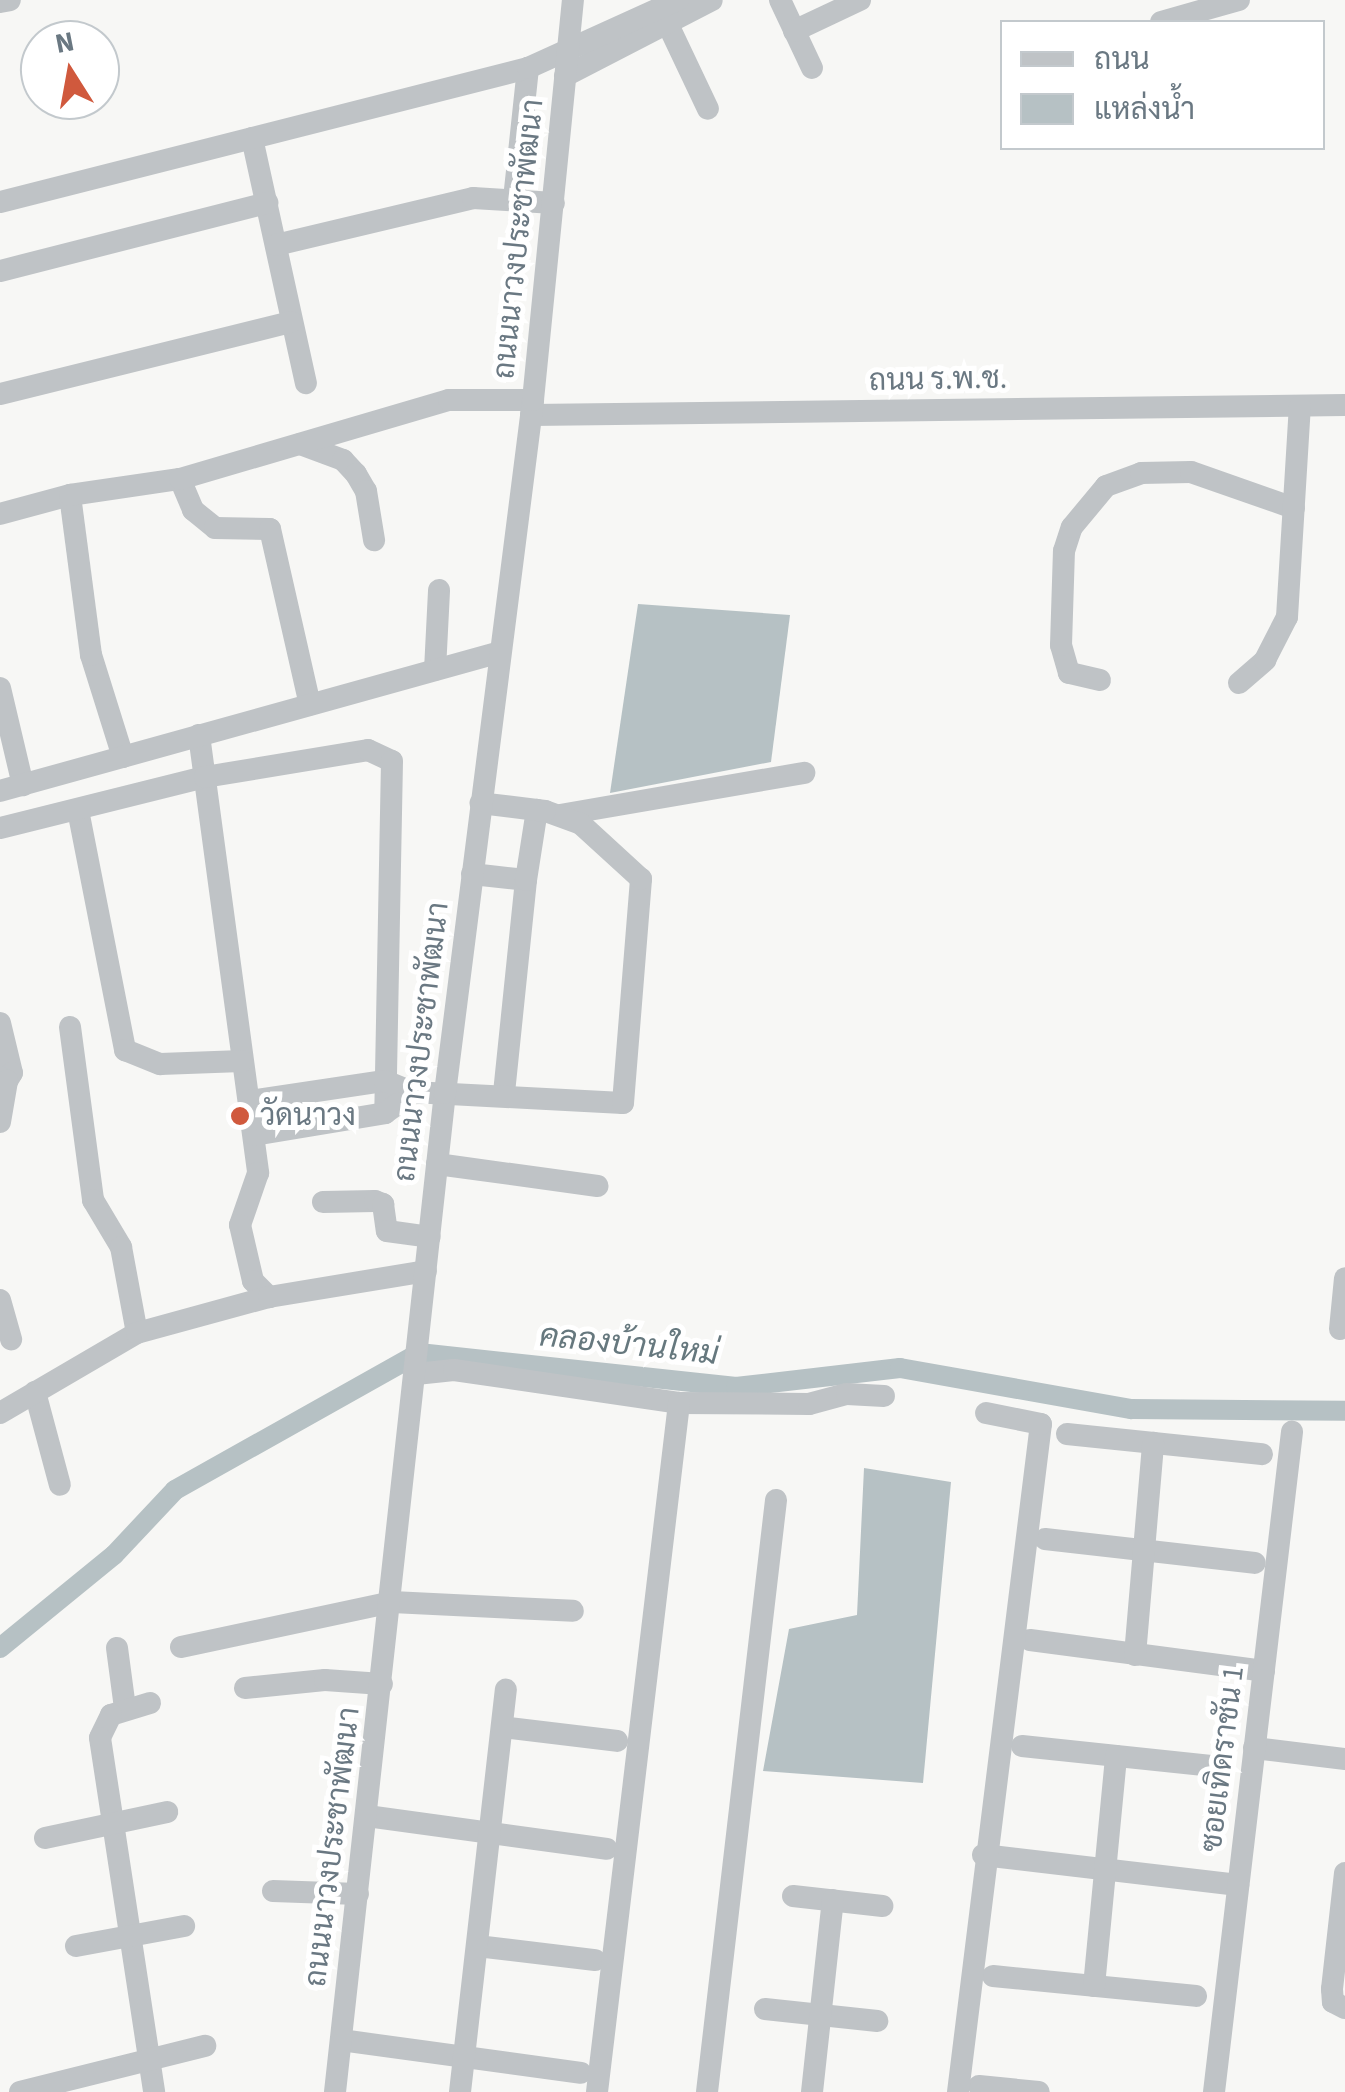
<!DOCTYPE html>
<html>
<head>
<meta charset="utf-8">
<style>
	body { margin:0 }
	#map { position:relative; width:1345px; height:2092px; overflow:hidden; background:#f7f7f5; font-family:"Source Sans 3",Sarabun,sans-serif }
	div>[style] { position:absolute }
	.water>* { inset:0; background:#b6c1c4 }
	.canal>* { height:20px; margin:-10px; padding:0 10px; transform-origin:10px; border-radius:10px; background:#b6c1c4 }
	.minor>* { height:22px; margin:-11px; padding:0 11px; transform-origin:11px; border-radius:11px; background:#bfc3c6 }
	.dots>* { width:28px; height:28px; translate:-50% -50%; box-sizing:border-box; border:5px solid #fff; border-radius:50% }
	span { translate:-50% -50%; white-space:nowrap; text-align:center; line-height:1.15; -webkit-text-stroke:10px #fff; paint-order:stroke }
	.street-label { font-size:30px; color:#6a7882 }
	.poi-label { font-size:30px; color:#6a7882 }
	.left { translate:0 -50%; text-align:left }
	.water-label { font-size:32px; color:#66787e; font-style:italic }
	.legend { position:absolute; left:1000px; top:20px; width:325px; height:130px; box-sizing:border-box; background:#fff; border:2px solid #c3c9cd; margin:0; padding:12px 18px; list-style:none; font-size:30px; color:#6a7882 }
	.legend li { display:flex; align-items:center; gap:20px; height:50px }
	.legend b { width:50px; border:2px solid #c3c9cd }
	.north { position:absolute; left:20px; top:20px; width:100px; height:100px; box-sizing:border-box; background:#fff; border:2px solid #c3c9cd; border-radius:50%; rotate:349deg; font-size:28px; font-weight:700; line-height:40px; text-align:center; color:#6a7882 }
	.north::after { content:''; display:block; margin:auto; width:35px; height:45px; background:#d0593d; clip-path:polygon(50% 0,100% 100%,50% 72%,0 100%) }
</style>
</head>
<body>
<div id="map">
	<div class="water">
		<div style="clip-path:polygon(638px 604px,790px 615px,771px 762px,610px 793px)"></div>
		<div style="clip-path:polygon(864px 1468px,951px 1482px,923px 1783px,763px 1771px,789px 1629px,857px 1615px)"></div>
	</div>
	<div class="canal">
		<div style="left:0;top:1648px;width:147px;rotate:-39.2deg"></div>
		<div style="left:114px;top:1555px;width:89px;rotate:-46.8deg"></div>
		<div style="left:175px;top:1490px;width:280px;rotate:-29.3deg"></div>
		<div style="left:419px;top:1353px;width:319px;rotate:6.1deg"></div>
		<div style="left:736px;top:1387px;width:165px;rotate:-6.6deg"></div>
		<div style="left:900px;top:1368px;width:235px;rotate:10.1deg"></div>
		<div style="left:1131px;top:1409px;width:214px;rotate:0.5deg"></div>
	</div>
	<div class="minor">
		<div style="left:780px;top:0;width:75px;rotate:64.8deg"></div>
		<div style="left:0;top:2px;width:10px;rotate:-11deg"></div>
		<div style="left:662px;top:12px;width:107px;rotate:64.6deg"></div>
		<div style="left:1161px;top:22px;width:81px;rotate:-15.8deg"></div>
		<div style="left:794px;top:31px;width:73px;rotate:-25.2deg"></div>
		<div style="left:565px;top:76px;width:165px;rotate:-27.3deg"></div>
		<div style="left:252px;top:138px;width:251px;rotate:77.6deg"></div>
		<div style="left:514px;top:199px;width:132px;rotate:-83.9deg"></div>
		<div style="left:0;top:202px;width:545px;rotate:-14.24deg"></div>
		<div style="left:528px;top:68px;width:165px;rotate:-24.4deg"></div>
		<div style="left:276px;top:245px;width:203px;rotate:-13.4deg"></div>
		<div style="left:473px;top:198px;width:81px;rotate:3.5deg"></div>
		<div style="left:0;top:271px;width:276px;rotate:-14.3deg"></div>
		<div style="left:0;top:394px;width:300px;rotate:-13.9deg"></div>
		<div style="left:531px;top:415px;width:814px;rotate:-0.7deg"></div>
		<div style="left:300px;top:444px;width:46px;rotate:20.4deg"></div>
		<div style="left:343px;top:460px;width:19px;rotate:47deg"></div>
		<div style="left:356px;top:474px;width:20px;rotate:60deg"></div>
		<div style="left:366px;top:491px;width:50px;rotate:80.7deg"></div>
		<div style="left:180px;top:479px;width:34px;rotate:67deg"></div>
		<div style="left:193px;top:510px;width:28px;rotate:39deg"></div>
		<div style="left:215px;top:528px;width:55px;rotate:1deg"></div>
		<div style="left:270px;top:529px;width:180px;rotate:77.2deg"></div>
		<div style="left:0;top:514px;width:73px;rotate:-15.2deg"></div>
		<div style="left:435px;top:670px;width:80px;rotate:-87.1deg"></div>
		<div style="left:1100px;top:680px;width:32px;rotate:-167deg"></div>
		<div style="left:1069px;top:673px;width:29px;rotate:-106deg"></div>
		<div style="left:1061px;top:645px;width:94px;rotate:-88.2deg"></div>
		<div style="left:1064px;top:551px;width:25px;rotate:-72deg"></div>
		<div style="left:1072px;top:527px;width:53px;rotate:-50.3deg"></div>
		<div style="left:1106px;top:486px;width:37px;rotate:-20deg"></div>
		<div style="left:1141px;top:473px;width:50px;rotate:-1.1deg"></div>
		<div style="left:1191px;top:472px;width:109px;rotate:19.3deg"></div>
		<div style="left:1239px;top:683px;width:35px;rotate:-41deg"></div>
		<div style="left:1265px;top:660px;width:48px;rotate:-62.9deg"></div>
		<div style="left:1287px;top:617px;width:211px;rotate:-86.5deg"></div>
		<div style="left:0;top:688px;width:100px;rotate:76.7deg"></div>
		<div style="left:199px;top:735px;width:442px;rotate:82.3deg"></div>
		<div style="left:258px;top:1173px;width:55px;rotate:109.1deg"></div>
		<div style="left:240px;top:1225px;width:57px;rotate:76.9deg"></div>
		<div style="left:253px;top:1281px;width:23px;rotate:45deg"></div>
		<div style="left:123px;top:757px;width:107px;rotate:-107.4deg"></div>
		<div style="left:91px;top:655px;width:161px;rotate:-97.5deg"></div>
		<div style="left:70px;top:495px;width:111px;rotate:-8.3deg"></div>
		<div style="left:180px;top:479px;width:280px;rotate:-16.4deg"></div>
		<div style="left:449px;top:400px;width:84px"></div>
		<div style="left:0;top:791px;width:516px;rotate:-15.52deg"></div>
		<div style="left:78px;top:810px;width:245px;rotate:78.9deg"></div>
		<div style="left:125px;top:1050px;width:38px;rotate:22deg"></div>
		<div style="left:160px;top:1064px;width:82px;rotate:-2.1deg"></div>
		<div style="left:560px;top:815px;width:248px;rotate:-9.8deg"></div>
		<div style="left:0;top:828px;width:211px;rotate:-14deg"></div>
		<div style="left:205px;top:777px;width:165px;rotate:-9.4deg"></div>
		<div style="left:368px;top:750px;width:26px;rotate:25deg"></div>
		<div style="left:392px;top:761px;width:352px;rotate:91.1deg"></div>
		<div style="left:472px;top:874px;width:54px;rotate:6.3deg"></div>
		<div style="left:526px;top:880px;width:215px;rotate:95.9deg"></div>
		<div style="left:526px;top:880px;width:71px;rotate:-81.1deg"></div>
		<div style="left:0;top:1023px;width:51px;rotate:76.5deg"></div>
		<div style="left:12px;top:1073px;width:9px;rotate:122deg"></div>
		<div style="left:7px;top:1081px;width:8px;rotate:-150deg"></div>
		<div style="left:70px;top:1027px;width:175px;rotate:82.4deg"></div>
		<div style="left:93px;top:1200px;width:55px;rotate:59.2deg"></div>
		<div style="left:121px;top:1247px;width:87px;rotate:79.5deg"></div>
		<div style="left:249px;top:1101px;width:137px;rotate:-8.4deg"></div>
		<div style="left:385px;top:1081px;width:29px;rotate:22deg"></div>
		<div style="left:412px;top:1092px;width:211px;rotate:3deg"></div>
		<div style="left:623px;top:1103px;width:225px;rotate:-85.4deg"></div>
		<div style="left:641px;top:879px;width:81px;rotate:-137.5deg"></div>
		<div style="left:581px;top:824px;width:38px;rotate:-160deg"></div>
		<div style="left:545px;top:811px;width:65px;rotate:-173deg"></div>
		<div style="left:0;top:1122px;width:42px;rotate:-80.3deg"></div>
		<div style="left:254px;top:1135px;width:133px;rotate:-9.5deg"></div>
		<div style="left:385px;top:1113px;width:16px;rotate:-35deg"></div>
		<div style="left:437px;top:1164px;width:162px;rotate:7.8deg"></div>
		<div style="left:323px;top:1202px;width:52px;rotate:-1.1deg"></div>
		<div style="left:375px;top:1201px;width:9px;rotate:21deg"></div>
		<div style="left:383px;top:1204px;width:27px;rotate:82deg"></div>
		<div style="left:387px;top:1231px;width:43px;rotate:7.9deg"></div>
		<div style="left:0;top:1300px;width:41px;rotate:74.2deg"></div>
		<div style="left:1340px;top:1329px;width:51px;rotate:-84.4deg"></div>
		<div style="left:416px;top:1374px;width:38px;rotate:-6deg"></div>
		<div style="left:454px;top:1370px;width:227px;rotate:8.3deg"></div>
		<div style="left:679px;top:1403px;width:130px;rotate:0.4deg"></div>
		<div style="left:809px;top:1404px;width:39px;rotate:-15deg"></div>
		<div style="left:847px;top:1394px;width:37px;rotate:3deg"></div>
		<div style="left:35px;top:1392px;width:96px;rotate:75deg"></div>
		<div style="left:0;top:1413px;width:159px;rotate:-30.3deg"></div>
		<div style="left:137px;top:1333px;width:137px;rotate:-15.3deg"></div>
		<div style="left:269px;top:1297px;width:159px;rotate:-9.4deg"></div>
		<div style="left:1067px;top:1434px;width:196px;rotate:5.9deg"></div>
		<div style="left:1045px;top:1539px;width:211px;rotate:6.5deg"></div>
		<div style="left:1030px;top:1640px;width:236px;rotate:7.5deg"></div>
		<div style="left:181px;top:1647px;width:216px;rotate:-12deg"></div>
		<div style="left:392px;top:1602px;width:181px;rotate:2.8deg"></div>
		<div style="left:117px;top:1648px;width:61px;rotate:82.4deg"></div>
		<div style="left:1135px;top:1655px;width:213px;rotate:-85.1deg"></div>
		<div style="left:245px;top:1688px;width:80px;rotate:-5.7deg"></div>
		<div style="left:325px;top:1680px;width:57px;rotate:4deg"></div>
		<div style="left:150px;top:1703px;width:41px;rotate:162.9deg"></div>
		<div style="left:111px;top:1715px;width:25px;rotate:116deg"></div>
		<div style="left:100px;top:1738px;width:358px;rotate:81.3deg"></div>
		<div style="left:502px;top:1727px;width:116px;rotate:6.9deg"></div>
		<div style="left:1022px;top:1746px;width:202px;rotate:6deg"></div>
		<div style="left:1254px;top:1748px;width:92px;rotate:6.9deg"></div>
		<div style="left:367px;top:1816px;width:242px;rotate:7.8deg"></div>
		<div style="left:45px;top:1838px;width:125px;rotate:-12deg"></div>
		<div style="left:983px;top:1855px;width:257px;rotate:6.7deg"></div>
		<div style="left:1345px;top:1873px;width:117px;rotate:96.4deg"></div>
		<div style="left:1332px;top:1989px;width:13px;rotate:86deg"></div>
		<div style="left:1333px;top:2002px;width:13px;rotate:27deg"></div>
		<div style="left:273px;top:1891px;width:85px;rotate:2deg"></div>
		<div style="left:793px;top:1896px;width:90px;rotate:6.4deg"></div>
		<div style="left:76px;top:1946px;width:110px;rotate:-10.5deg"></div>
		<div style="left:477px;top:1946px;width:119px;rotate:6.8deg"></div>
		<div style="left:993px;top:1976px;width:204px;rotate:5.6deg"></div>
		<div style="left:1094px;top:1986px;width:231px;rotate:-84.5deg"></div>
		<div style="left:765px;top:2009px;width:113px;rotate:6.1deg"></div>
		<div style="left:341px;top:2040px;width:242px;rotate:7.8deg"></div>
		<div style="left:979px;top:2086px;width:60px;rotate:5.7deg"></div>
		<div style="left:20px;top:2092px;width:191px;rotate:-14deg"></div>
		<div style="left:335px;top:2092px;width:1005px;rotate:-83.72deg"></div>
		<div style="left:445px;top:1093px;width:699px;rotate:-82.76deg"></div>
		<div style="left:533px;top:400px;width:402px;rotate:-84.3deg"></div>
		<div style="left:460px;top:2092px;width:405px;rotate:-83.5deg"></div>
		<div style="left:597px;top:2092px;width:694px;rotate:-83.21deg"></div>
		<div style="left:707px;top:2092px;width:596px;rotate:-83.35deg"></div>
		<div style="left:812px;top:2092px;width:193px;rotate:-83.8deg"></div>
		<div style="left:958px;top:2092px;width:673px;rotate:-82.92deg"></div>
		<div style="left:1041px;top:1424px;width:56px;rotate:-168.7deg"></div>
		<div style="left:1214px;top:2092px;width:665px;rotate:-83.26deg"></div>
	</div>
	<div class="dots">
		<div style="left:240px;top:1116px;background:#d0593d"></div>
	</div>
	<div class="street-label">
		<span style="left:519px;top:239px;rotate:-84deg">ถนนนาวงประชาพัฒนา</span>
		<span style="left:938px;top:380px;rotate:-1deg">ถนน ร.พ.ช.</span>
		<span style="left:422px;top:1042px;rotate:-83deg">ถนนนาวงประชาพัฒนา</span>
		<span style="left:1223px;top:1759px;rotate:-83deg">ซอยเทิดราชัน 1</span>
		<span style="left:333px;top:1847px;rotate:-83deg">ถนนนาวงประชาพัฒนา</span>
	</div>
	<div class="poi-label">
		<span class="left" style="left:260px;top:1116px">วัดนาวง</span>
	</div>
	<div class="water-label">
		<span style="left:629px;top:1345px;rotate:6deg">คลองบ้านใหม่</span>
	</div>
	<ul class="legend">
	<li><b style="height:12px;background:#bfc3c6"></b>ถนน</li>
	<li><b style="height:28px;background:#b6c1c4"></b>แหล่งน้ำ</li>
	</ul>
	<div class="north">N</div>
</div>
</body>
</html>
